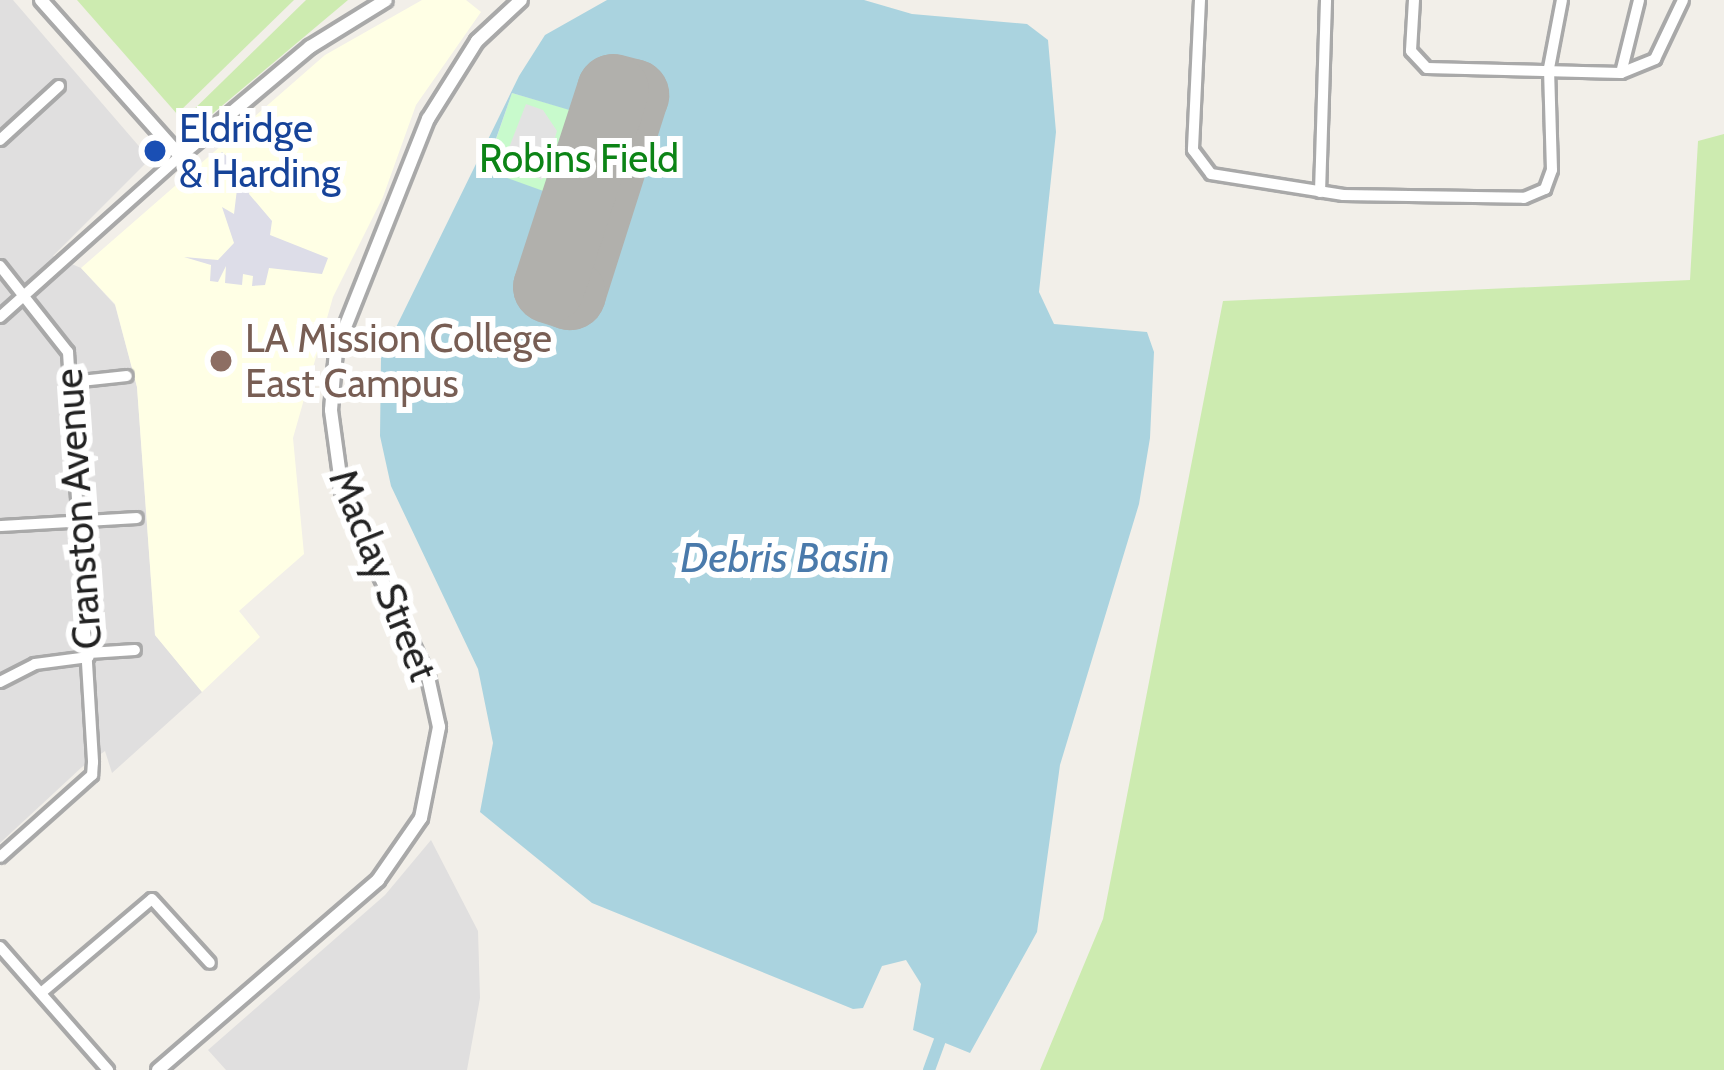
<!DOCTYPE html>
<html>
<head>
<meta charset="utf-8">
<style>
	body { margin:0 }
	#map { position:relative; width:1724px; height:1070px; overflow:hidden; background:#f2efe9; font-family:Cabin,sans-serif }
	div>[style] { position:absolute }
	.residential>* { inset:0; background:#e0dfdf }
	.education>* { inset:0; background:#ffffe5 }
	.grass>* { inset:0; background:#cdebb0 }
	.park>* { inset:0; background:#c8facc }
	.parking>* { inset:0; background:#e2e2e2 }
	.plaza>* { inset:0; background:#dddde8 }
	.water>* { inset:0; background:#aad3df }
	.canal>* { height:12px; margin:-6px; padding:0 6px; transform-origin:6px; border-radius:6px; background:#aad3df }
	.runway>* { height:72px; margin:-36px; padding:0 36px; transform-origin:36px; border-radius:36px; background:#b1b0ac }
	.roads { filter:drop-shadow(3px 0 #a9a9a9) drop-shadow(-3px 0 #a9a9a9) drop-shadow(0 3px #a9a9a9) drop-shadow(0 -3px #a9a9a9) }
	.minor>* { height:10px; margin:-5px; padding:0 5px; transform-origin:5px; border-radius:5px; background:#fff }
	.tertiary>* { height:12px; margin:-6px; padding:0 6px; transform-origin:6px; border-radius:6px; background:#fff }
	.dots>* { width:33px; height:33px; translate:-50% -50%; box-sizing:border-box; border:6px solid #fff; border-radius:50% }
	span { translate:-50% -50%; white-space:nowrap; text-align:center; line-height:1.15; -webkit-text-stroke:12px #fff; paint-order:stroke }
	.transit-label { font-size:39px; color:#164399 }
	.left { translate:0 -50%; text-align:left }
	.park-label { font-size:39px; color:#0c8416 }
	.education-label { font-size:39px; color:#785e54 }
	.street-label { font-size:39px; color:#222 }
	.water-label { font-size:42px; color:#4a7aab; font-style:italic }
</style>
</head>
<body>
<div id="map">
	<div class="residential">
		<div style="clip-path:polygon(0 0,13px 0,150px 159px,53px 256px,81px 268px,115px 305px,137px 387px,155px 635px,202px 692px,112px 773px,105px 751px,82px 767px,0 843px)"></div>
		<div style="clip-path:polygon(431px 840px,478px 931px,480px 998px,467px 1070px,226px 1070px,208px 1050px,385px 895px)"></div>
	</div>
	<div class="education">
		<div style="clip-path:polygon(422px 0,466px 0,481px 12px,416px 105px,383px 197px,333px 297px,293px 438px,304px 554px,239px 611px,260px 637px,202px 692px,155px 635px,137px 387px,115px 304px,81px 268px,325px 55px)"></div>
	</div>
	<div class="grass">
		<div style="clip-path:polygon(77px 0,294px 0,177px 114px)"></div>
		<div style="clip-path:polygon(306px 0,348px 0,198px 126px,187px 126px,182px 121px)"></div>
		<div style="clip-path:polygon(1724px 134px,1724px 1070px,1040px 1070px,1103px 919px,1223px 301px,1690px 280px,1698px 141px)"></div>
	</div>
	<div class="park">
		<div style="clip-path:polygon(606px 79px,650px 91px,580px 304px,529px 286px,485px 171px,512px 93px,592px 116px)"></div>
	</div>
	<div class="parking">
		<div style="clip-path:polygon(526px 104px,543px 110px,557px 131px,542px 180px,505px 158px)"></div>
	</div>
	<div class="plaza">
		<div style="clip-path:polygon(222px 152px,252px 178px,249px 194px,272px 221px,270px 235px,328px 258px,322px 274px,269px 268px,265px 285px,252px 286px,253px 276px,243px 274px,242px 285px,225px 283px,226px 266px,218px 282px,210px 281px,211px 265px,184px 257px,218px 260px,234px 243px,222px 207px,234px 214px,237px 189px,213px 161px)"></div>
	</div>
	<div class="water">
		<div style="clip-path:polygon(evenodd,607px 0,864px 0,912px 14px,1027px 24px,1048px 40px,1056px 132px,1039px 292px,1054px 324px,1147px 332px,1154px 352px,1150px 438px,1139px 504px,1060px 765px,1037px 932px,970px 1053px,913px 1030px,921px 984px,906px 960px,882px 966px,863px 1008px,853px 1009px,592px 903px,480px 812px,493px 743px,478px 669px,391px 486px,380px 436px,381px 358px,519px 76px,545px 35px,607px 0,606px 79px,649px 92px,579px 304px,529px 286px,560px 197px,485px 170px,512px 93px,593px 117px,606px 79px)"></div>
	</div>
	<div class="canal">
		<div style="left:929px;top:1070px;width:44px;rotate:-69.9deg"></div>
	</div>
	<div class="runway">
		<div style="left:613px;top:90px;width:21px;rotate:14deg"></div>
		<div style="left:633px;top:95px;width:209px;rotate:107.6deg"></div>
		<div style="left:570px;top:294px;width:22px;rotate:-162deg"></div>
		<div style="left:549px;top:287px;width:207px;rotate:-72deg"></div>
	</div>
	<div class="roads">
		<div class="minor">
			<div style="left:1200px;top:0;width:150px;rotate:92.7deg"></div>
			<div style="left:1193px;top:150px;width:30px;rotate:53deg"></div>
			<div style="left:1211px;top:174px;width:134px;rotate:9deg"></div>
			<div style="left:1343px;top:195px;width:181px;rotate:0.9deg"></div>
			<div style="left:1524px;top:198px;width:23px;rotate:-23deg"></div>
			<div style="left:1545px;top:189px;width:20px;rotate:-70deg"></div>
			<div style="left:1552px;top:170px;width:102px;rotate:-91.7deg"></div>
			<div style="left:1549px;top:68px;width:69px;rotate:-79.2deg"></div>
			<div style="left:1414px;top:0;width:51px;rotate:93.4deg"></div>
			<div style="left:1411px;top:51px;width:23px;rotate:47deg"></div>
			<div style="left:1427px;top:68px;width:194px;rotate:1.5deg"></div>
			<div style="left:1621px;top:73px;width:37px;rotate:-22deg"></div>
			<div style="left:1655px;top:59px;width:65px;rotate:-64.6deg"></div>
			<div style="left:1621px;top:73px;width:75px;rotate:-76.1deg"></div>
			<div style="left:0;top:140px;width:80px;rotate:-42.5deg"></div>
			<div style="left:1320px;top:192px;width:192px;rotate:-88.2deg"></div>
			<div style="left:0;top:266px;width:110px;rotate:51.7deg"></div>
			<div style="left:68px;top:352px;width:411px;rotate:86.5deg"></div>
			<div style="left:93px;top:762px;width:13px;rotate:94deg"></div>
			<div style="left:92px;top:775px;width:123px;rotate:138.3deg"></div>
			<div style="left:0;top:317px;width:241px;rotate:-41.8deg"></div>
			<div style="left:72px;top:382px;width:55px;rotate:-6.2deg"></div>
			<div style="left:0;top:526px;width:137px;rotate:-3.3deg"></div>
			<div style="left:89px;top:653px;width:46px;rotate:-3.7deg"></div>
			<div style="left:0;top:682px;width:39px;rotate:-27deg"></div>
			<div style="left:35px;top:664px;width:54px;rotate:-7.4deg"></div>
			<div style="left:0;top:947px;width:164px;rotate:48.7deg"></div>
			<div style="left:41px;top:993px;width:145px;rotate:-40.3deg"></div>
			<div style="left:152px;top:899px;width:86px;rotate:47.8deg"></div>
		</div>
		<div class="tertiary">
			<div style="left:41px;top:0;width:209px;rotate:48.3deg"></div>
			<div style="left:180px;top:156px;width:170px;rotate:-40deg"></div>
			<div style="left:310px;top:47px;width:89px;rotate:-31.7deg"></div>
			<div style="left:158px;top:1070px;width:291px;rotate:-40.8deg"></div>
			<div style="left:378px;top:880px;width:75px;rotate:-55.3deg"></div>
			<div style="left:421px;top:818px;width:93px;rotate:-78.8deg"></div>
			<div style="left:439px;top:727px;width:51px;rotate:-102.4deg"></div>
			<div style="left:428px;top:677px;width:198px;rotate:-115.4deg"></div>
			<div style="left:343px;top:498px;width:89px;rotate:-97.8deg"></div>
			<div style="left:331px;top:410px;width:60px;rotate:-85.2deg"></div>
			<div style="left:336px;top:350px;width:249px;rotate:-68.3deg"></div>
			<div style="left:428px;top:119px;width:92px;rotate:-57.9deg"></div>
			<div style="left:477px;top:41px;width:60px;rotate:-43deg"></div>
		</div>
	</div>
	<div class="dots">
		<div style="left:155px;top:151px;background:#1a4fb4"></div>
		<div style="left:221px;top:361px;background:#8d6e63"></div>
	</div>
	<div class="transit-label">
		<span class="left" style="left:179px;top:151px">Eldridge<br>&amp; Harding</span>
	</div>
	<div class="park-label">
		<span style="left:579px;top:158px">Robins Field</span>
	</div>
	<div class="education-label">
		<span class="left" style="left:245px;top:361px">LA Mission College<br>East Campus</span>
	</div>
	<div class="street-label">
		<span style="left:78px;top:509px;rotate:-94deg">Cranston Avenue</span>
		<span style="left:383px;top:575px;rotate:68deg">Maclay Street</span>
	</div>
	<div class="water-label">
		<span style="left:785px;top:557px">Debris Basin</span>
	</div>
</div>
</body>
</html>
